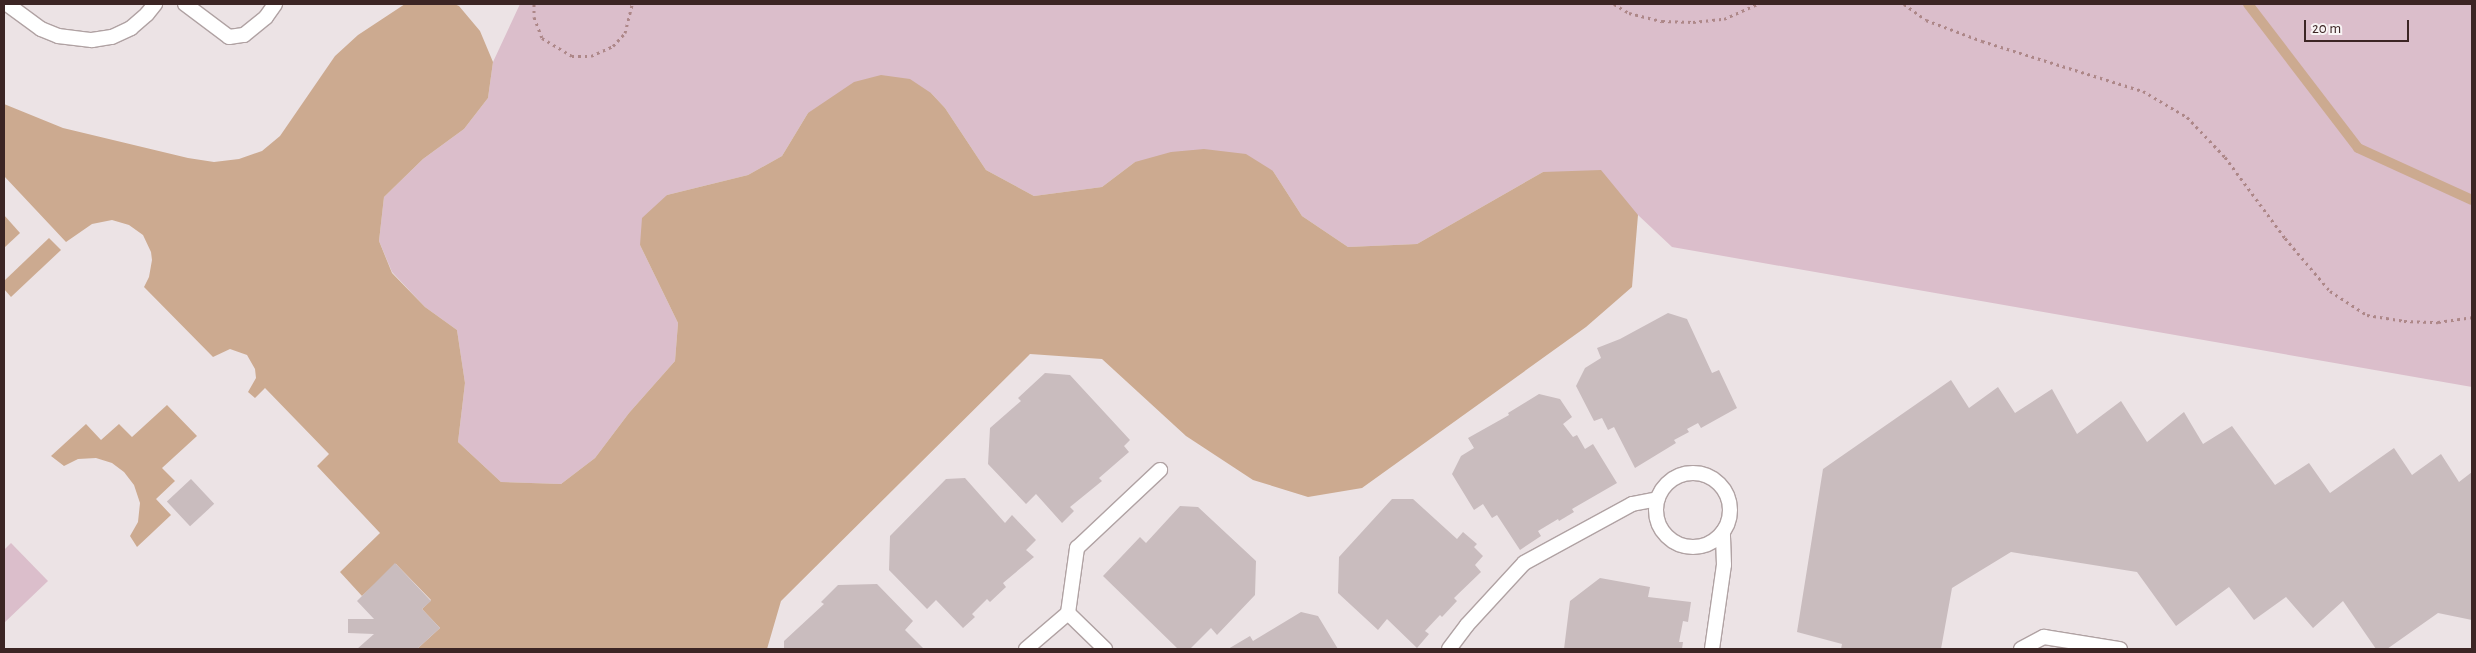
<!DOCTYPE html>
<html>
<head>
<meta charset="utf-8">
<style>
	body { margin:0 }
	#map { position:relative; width:2476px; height:653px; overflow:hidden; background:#ece3e5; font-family:"Alegreya Sans",sans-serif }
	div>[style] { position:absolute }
	.green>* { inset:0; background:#dbbecb }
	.water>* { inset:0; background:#ccaa90 }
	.stream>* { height:10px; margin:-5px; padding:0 5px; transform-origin:5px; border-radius:5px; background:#ccaa90 }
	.building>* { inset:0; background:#c9bcbe; transform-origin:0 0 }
	.path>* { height:3px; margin-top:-1.5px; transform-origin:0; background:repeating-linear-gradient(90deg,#ad8788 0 2.5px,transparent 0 6.5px) }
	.roads { filter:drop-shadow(1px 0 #b0a2a3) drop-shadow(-1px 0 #b0a2a3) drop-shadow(0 1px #b0a2a3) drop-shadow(0 -1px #b0a2a3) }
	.service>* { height:14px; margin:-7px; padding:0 7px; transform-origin:7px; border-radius:7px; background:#fff }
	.service>.ring { margin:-7px; padding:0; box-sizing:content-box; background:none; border:14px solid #fff; border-radius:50% }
	.tertiary>* { height:14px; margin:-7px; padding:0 7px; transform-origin:7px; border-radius:7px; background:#fff }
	span { translate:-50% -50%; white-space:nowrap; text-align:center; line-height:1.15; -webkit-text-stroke:4px #f9f4f5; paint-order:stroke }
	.frame { position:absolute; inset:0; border:5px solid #3c2524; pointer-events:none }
	.scale { position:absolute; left:2304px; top:20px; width:105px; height:22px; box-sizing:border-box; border:2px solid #3c2524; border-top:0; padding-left:6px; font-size:15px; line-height:18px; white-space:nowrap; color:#3c2524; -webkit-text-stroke:4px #f9f4f5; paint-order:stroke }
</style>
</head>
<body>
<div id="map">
	<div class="green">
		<div style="clip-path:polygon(520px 4px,2472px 4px,2472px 387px,1672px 247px,1638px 215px,1543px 172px,1417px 244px,1348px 247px,1302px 216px,1273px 171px,1135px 162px,1102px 187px,1034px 196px,986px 170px,945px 108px,931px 93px,808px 113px,782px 156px,748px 175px,667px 195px,640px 245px,678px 323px,675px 361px,629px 413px,595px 458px,561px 484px,501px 482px,458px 442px,465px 383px,457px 330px,425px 307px,392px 272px,379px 241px,384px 197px,423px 159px,464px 129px,488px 98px,493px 62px)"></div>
		<div style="clip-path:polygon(11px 543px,48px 581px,4px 623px,4px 550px)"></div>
	</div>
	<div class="water">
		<div style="clip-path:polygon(405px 4px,454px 4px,459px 6px,480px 31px,493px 62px,488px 98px,464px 129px,423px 159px,384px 197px,379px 241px,392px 273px,425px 307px,457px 330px,465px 383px,458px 442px,501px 482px,561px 484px,595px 458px,629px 413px,675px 361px,678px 323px,640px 245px,642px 218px,667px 195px,748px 175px,782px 156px,808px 113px,854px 82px,881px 75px,910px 79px,931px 93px,945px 108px,986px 170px,1034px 196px,1102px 187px,1135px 162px,1171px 152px,1204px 149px,1246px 154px,1273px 171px,1302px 216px,1348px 247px,1417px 244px,1543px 172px,1601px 170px,1638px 215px,1632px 287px,1586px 327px,1362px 488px,1308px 497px,1253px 480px,1186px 436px,1102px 359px,1030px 354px,781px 601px,767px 649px,417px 649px,440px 628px,422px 609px,431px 600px,396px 564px,362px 596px,340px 572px,380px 533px,317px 466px,329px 454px,265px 388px,255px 398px,248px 392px,256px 378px,255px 369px,247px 355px,230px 349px,213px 357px,144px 287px,149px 277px,152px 260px,151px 252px,143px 235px,129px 225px,112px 220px,92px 224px,66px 242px,4px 176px,4px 104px,63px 128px,188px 158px,214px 162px,239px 159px,262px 151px,280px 136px,335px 56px,358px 35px)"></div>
		<div style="clip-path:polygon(4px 215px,20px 233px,4px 248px)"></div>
		<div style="clip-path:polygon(49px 238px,61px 250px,11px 297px,4px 289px,4px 281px)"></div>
		<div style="clip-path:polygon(167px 405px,197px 436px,162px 468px,175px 481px,156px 499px,171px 515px,137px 547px,130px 536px,138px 522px,140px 503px,134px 485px,124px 472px,112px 463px,96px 458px,78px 459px,64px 466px,51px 456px,86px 424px,101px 440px,119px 424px,132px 437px)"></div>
	</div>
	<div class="stream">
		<div style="left:2248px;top:4px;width:181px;rotate:52.6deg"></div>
		<div style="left:2358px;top:148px;width:125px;rotate:24.5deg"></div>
	</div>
	<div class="building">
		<div style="clip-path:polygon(1668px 313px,1687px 319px,1712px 373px,1719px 370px,1737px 408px,1701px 428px,1698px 423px,1687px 429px,1689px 432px,1674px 440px,1676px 443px,1635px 468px,1614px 427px,1608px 430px,1602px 418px,1594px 421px,1576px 386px,1585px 368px,1601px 358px,1597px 348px,1620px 339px)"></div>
		<div style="clip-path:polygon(1045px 373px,1070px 375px,1130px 440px,1124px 446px,1129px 452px,1099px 478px,1102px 481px,1070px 507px,1074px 511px,1062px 523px,1036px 494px,1026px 504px,988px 464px,990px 428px,1021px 401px,1018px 398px)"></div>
		<div style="clip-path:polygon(1951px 380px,1969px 408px,1998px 387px,2015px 413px,2052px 389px,2077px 434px,2121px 401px,2147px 442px,2184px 412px,2203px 444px,2232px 426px,2275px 485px,2309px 463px,2330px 493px,2394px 448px,2412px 475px,2441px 454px,2459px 482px,2472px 472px,2472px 620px,2438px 613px,2387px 649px,2376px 649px,2343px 601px,2313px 628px,2286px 597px,2254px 620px,2229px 587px,2176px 626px,2137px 572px,2011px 552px,1952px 588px,1941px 649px,1841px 649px,1842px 644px,1797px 632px,1823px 469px)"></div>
		<div style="clip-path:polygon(1539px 394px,1560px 399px,1572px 417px,1563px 424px,1573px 437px,1577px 435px,1585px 449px,1593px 444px,1617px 483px,1572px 509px,1574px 512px,1559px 521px,1558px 519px,1538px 531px,1541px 536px,1520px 550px,1497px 515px,1492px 518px,1483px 504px,1474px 510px,1452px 474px,1461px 456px,1474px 448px,1468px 438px,1509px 415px,1508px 413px)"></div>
		<div style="clip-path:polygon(965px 478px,1005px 523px,1012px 515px,1036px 540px,1026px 550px,1034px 557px,1003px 583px,1006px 587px,990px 602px,987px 599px,972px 614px,975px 617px,963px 628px,936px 600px,927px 609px,889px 570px,890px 536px,946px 479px)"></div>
		<div style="left:191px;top:479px;width:34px;height:33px;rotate:47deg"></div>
		<div style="clip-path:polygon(1392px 499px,1413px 499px,1457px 539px,1463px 532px,1477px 544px,1474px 547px,1483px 556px,1475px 565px,1481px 572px,1454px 598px,1457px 601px,1442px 617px,1440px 615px,1425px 631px,1429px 634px,1417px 648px,1387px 619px,1378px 630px,1338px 593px,1339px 557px)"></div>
		<div style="clip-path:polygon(1180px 506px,1198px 507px,1256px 561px,1255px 595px,1217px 635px,1211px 628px,1190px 649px,1178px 649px,1103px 576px,1140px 537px,1146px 543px)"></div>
		<div style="clip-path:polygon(395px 563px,431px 601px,422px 609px,440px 628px,417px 649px,357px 649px,374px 634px,348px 633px,348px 619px,374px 619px,357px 601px)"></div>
		<div style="clip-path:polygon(1600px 578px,1650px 587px,1648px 597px,1691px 602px,1688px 622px,1683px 621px,1679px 642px,1683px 642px,1682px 649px,1564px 649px,1570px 601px)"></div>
		<div style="clip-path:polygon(877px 584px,913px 621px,905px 630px,924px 649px,784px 649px,784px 641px,824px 604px,821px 602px,838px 585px)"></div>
		<div style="clip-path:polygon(1301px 612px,1318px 616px,1338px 649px,1228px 649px,1250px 636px,1253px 641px)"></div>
	</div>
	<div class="path">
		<div style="left:534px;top:4px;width:13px;rotate:90deg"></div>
		<div style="left:534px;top:17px;width:22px;rotate:69deg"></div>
		<div style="left:542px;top:38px;width:35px;rotate:31deg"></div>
		<div style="left:572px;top:56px;width:19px"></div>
		<div style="left:591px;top:56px;width:24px;rotate:-24deg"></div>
		<div style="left:613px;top:46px;width:18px;rotate:-47deg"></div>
		<div style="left:625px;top:33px;width:30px;rotate:-76deg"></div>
		<div style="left:1614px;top:4px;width:17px;rotate:31deg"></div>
		<div style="left:1629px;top:13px;width:34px;rotate:14deg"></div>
		<div style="left:1662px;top:21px;width:31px;rotate:2deg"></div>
		<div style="left:1693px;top:22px;width:31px;rotate:-6deg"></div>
		<div style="left:1724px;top:19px;width:37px;rotate:-24deg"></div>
		<div style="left:1904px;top:4px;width:27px;rotate:36deg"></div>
		<div style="left:1926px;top:20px;width:60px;rotate:20.6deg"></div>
		<div style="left:1982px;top:41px;width:169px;rotate:17.3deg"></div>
		<div style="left:2143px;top:91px;width:51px;rotate:30.6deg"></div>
		<div style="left:2187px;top:117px;width:55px;rotate:46.5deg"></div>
		<div style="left:2225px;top:157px;width:101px;rotate:53.5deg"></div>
		<div style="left:2285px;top:238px;width:70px;rotate:49.7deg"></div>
		<div style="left:2330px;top:291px;width:44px;rotate:33deg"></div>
		<div style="left:2367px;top:315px;width:37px;rotate:9deg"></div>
		<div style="left:2404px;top:321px;width:34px;rotate:2deg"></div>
		<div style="left:2438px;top:322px;width:34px;rotate:-8deg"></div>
	</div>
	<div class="roads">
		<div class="service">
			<div style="left:185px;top:4px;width:55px;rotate:36.9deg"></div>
			<div style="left:229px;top:37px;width:15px;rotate:-8deg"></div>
			<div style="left:244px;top:35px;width:28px;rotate:-39deg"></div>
			<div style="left:266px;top:17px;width:16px;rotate:-55deg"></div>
			<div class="ring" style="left:1656px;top:473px;width:60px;height:60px"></div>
			<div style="left:1068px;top:613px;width:52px;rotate:44.2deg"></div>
			<div style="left:1026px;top:649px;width:55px;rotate:-40.6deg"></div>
			<div style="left:1068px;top:613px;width:66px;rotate:-82.1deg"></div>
			<div style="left:1077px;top:548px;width:114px;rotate:-43.2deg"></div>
			<div style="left:1449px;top:649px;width:30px;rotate:-53deg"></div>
			<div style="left:1467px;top:625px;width:84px;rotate:-47.4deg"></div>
			<div style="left:1524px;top:563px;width:123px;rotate:-28.6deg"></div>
			<div style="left:1632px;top:504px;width:26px;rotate:-11deg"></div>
			<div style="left:1712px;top:649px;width:85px;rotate:-81.9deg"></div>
			<div style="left:1724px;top:565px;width:33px;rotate:-92deg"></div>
			<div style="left:2021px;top:649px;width:26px;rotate:-28deg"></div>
			<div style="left:2044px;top:637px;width:77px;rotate:9deg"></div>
		</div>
		<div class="tertiary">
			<div style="left:7px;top:4px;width:42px;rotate:36.3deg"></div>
			<div style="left:41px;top:29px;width:18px;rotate:22deg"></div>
			<div style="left:58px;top:36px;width:34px;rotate:7deg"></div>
			<div style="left:92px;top:40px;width:20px;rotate:-9deg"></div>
			<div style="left:112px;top:37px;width:21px;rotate:-25deg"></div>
			<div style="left:131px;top:28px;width:21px;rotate:-41deg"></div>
			<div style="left:147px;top:14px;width:13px;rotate:-51deg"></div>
		</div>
	</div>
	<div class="frame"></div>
	<div class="scale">20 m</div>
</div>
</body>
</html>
